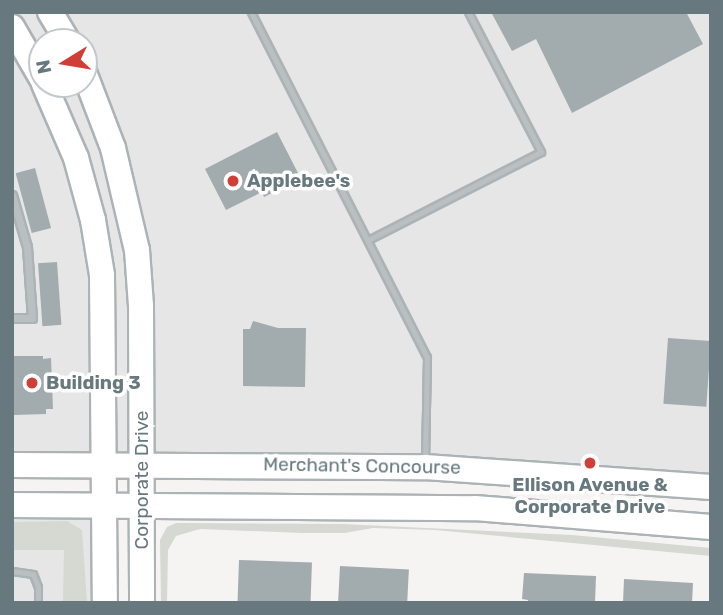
<!DOCTYPE html>
<html>
<head>
<meta charset="utf-8">
<style>
	body { margin:0 }
	#map { position:relative; width:723px; height:615px; overflow:hidden; background:#f5f4f2; font-family:Rubik,sans-serif }
	div>[style] { position:absolute }
	.built>* { inset:0; background:#e5e6e5; transform-origin:0 0 }
	.green>* { inset:0; background:#d5d9d1 }
	.building>* { inset:0; background:#a2abae; transform-origin:0 0 }
	.roads { filter:drop-shadow(2px 0 #acb3b6) drop-shadow(-2px 0 #acb3b6) drop-shadow(0 2px #acb3b6) drop-shadow(0 -2px #acb3b6) }
	.lane>* { height:5px; margin:-2.5px; padding:0 2.5px; transform-origin:2.5px; border-radius:2.5px; background:#babfc1 }
	.street>* { height:7px; margin:-3.5px; padding:0 3.5px; transform-origin:3.5px; border-radius:3.5px; background:#babfc1 }
	.secondary>* { height:24px; margin:-12px; padding:0 12px; transform-origin:12px; border-radius:12px; background:#fff }
	.dots>* { width:19px; height:19px; translate:-50% -50%; box-sizing:border-box; border:4px solid #fff; border-radius:50% }
	span { translate:-50% -50%; white-space:nowrap; text-align:center; line-height:1.15; -webkit-text-stroke:7px #fff; paint-order:stroke }
	.poi-label { font-size:19px; color:#67797f; font-weight:700 }
	.left { translate:0 -50%; text-align:left }
	.street-label { font-size:19px; color:#67797f }
	.frame { position:absolute; inset:0; border:14px solid #67797f; pointer-events:none }
	.north { position:absolute; left:28px; top:28px; width:70px; height:70px; box-sizing:border-box; background:#fff; border:2px solid #c2c9cc; border-radius:50%; rotate:259deg; font-size:19px; font-weight:700; line-height:28px; text-align:center; color:#67797f }
	.north::after { content:''; display:block; margin:auto; width:24px; height:32px; background:#d03f36; clip-path:polygon(50% 0,100% 100%,50% 72%,0 100%) }
</style>
</head>
<body>
<div id="map">
	<div class="built">
		<div style="clip-path:polygon(evenodd,12px 12px,711px 12px,711px 487px,12px 465px,12px 12px,42px 42px,84px 42px,84px 84px,42px 84px,42px 42px)"></div>
		<div style="left:12px;top:505px;width:93px;height:98px"></div>
	</div>
	<div class="green">
		<div style="clip-path:polygon(67px 521px,82px 530px,87px 603px,63px 603px,64px 550px,12px 550px,12px 522px)"></div>
		<div style="clip-path:polygon(176px 523px,343px 524px,572px 535px,711px 548px,711px 556px,435px 530px,373px 528px,345px 533px,302px 533px,200px 529px,176px 536px,168px 550px,167px 603px,161px 603px,160px 540px,167px 527px)"></div>
	</div>
	<div class="building">
		<div style="clip-path:polygon(491px 12px,686px 12px,703px 44px,572px 113px,536px 39px,512px 51px)"></div>
		<div style="clip-path:polygon(277px 132px,298px 173px,279px 183px,282px 188px,264px 197px,262px 192px,226px 210px,205px 169px)"></div>
		<div style="left:35px;top:168px;width:62px;height:20px;rotate:75deg"></div>
		<div style="left:57px;top:262px;width:63px;height:19px;rotate:86deg"></div>
		<div style="clip-path:polygon(253px 321px,278px 328px,306px 328px,305px 387px,243px 386px,243px 329px,250px 329px)"></div>
		<div style="left:668px;top:338px;width:43px;height:66px;rotate:4deg"></div>
		<div style="clip-path:polygon(12px 356px,43px 356px,43px 359px,51px 358px,53px 409px,46px 409px,46px 414px,14px 415px)"></div>
		<div style="left:239px;top:560px;width:73px;height:43px;rotate:2deg"></div>
		<div style="left:340px;top:566px;width:69px;height:37px;rotate:3deg"></div>
		<div style="clip-path:polygon(524px 573px,596px 576px,595px 603px,528px 603px,528px 600px,522px 599px)"></div>
		<div style="clip-path:polygon(624px 579px,693px 583px,692px 603px,623px 603px)"></div>
	</div>
	<div class="roads">
		<div class="lane">
			<div style="left:251px;top:12px;width:387px;rotate:63deg"></div>
			<div style="left:427px;top:357px;width:103px;rotate:91.1deg"></div>
			<div style="left:368px;top:240px;width:194px;rotate:-27deg"></div>
			<div style="left:541px;top:152px;width:158px;rotate:-117.5deg"></div>
			<div style="left:12px;top:571px;width:21px;rotate:8deg"></div>
			<div style="left:33px;top:574px;width:14px;rotate:69deg"></div>
			<div style="left:38px;top:587px;width:16px;rotate:90deg"></div>
		</div>
		<div class="street">
			<div style="left:12px;top:195px;width:54px;rotate:73.9deg"></div>
			<div style="left:27px;top:247px;width:71px;rotate:86deg"></div>
			<div style="left:32px;top:318px;width:20px;rotate:180deg"></div>
		</div>
		<div class="secondary">
			<div style="left:50px;top:12px;width:35px;rotate:59deg"></div>
			<div style="left:12px;top:27px;width:60px;rotate:60deg"></div>
			<div style="left:84px;top:72px;width:81px;rotate:69.1deg"></div>
			<div style="left:113px;top:148px;width:105px;rotate:76.8deg"></div>
			<div style="left:137px;top:250px;width:56px;rotate:85.9deg"></div>
			<div style="left:141px;top:306px;width:297px;rotate:89.8deg"></div>
			<div style="left:44px;top:84px;width:81px;rotate:66.6deg"></div>
			<div style="left:76px;top:158px;width:64px;rotate:74.7deg"></div>
			<div style="left:93px;top:220px;width:56px;rotate:80.7deg"></div>
			<div style="left:102px;top:275px;width:328px;rotate:89.5deg"></div>
			<div style="left:12px;top:465px;width:413px;rotate:0.3deg"></div>
			<div style="left:425px;top:467px;width:287px;rotate:4deg"></div>
			<div style="left:12px;top:505px;width:463px;rotate:0.4deg"></div>
			<div style="left:475px;top:508px;width:237px;rotate:4.6deg"></div>
		</div>
	</div>
	<div class="dots">
		<div style="left:233px;top:181px;background:#d03f36"></div>
		<div style="left:32px;top:383px;background:#d03f36"></div>
		<div style="left:590px;top:463px;background:#d03f36"></div>
	</div>
	<div class="poi-label">
		<span class="left" style="left:247px;top:181px">Applebee's</span>
		<span class="left" style="left:46px;top:383px">Building 3</span>
		<span style="left:590px;top:496px">Ellison Avenue &amp;<br>Corporate Drive</span>
	</div>
	<div class="street-label">
		<span style="left:362px;top:466px;rotate:1deg">Merchant's Concourse</span>
		<span style="left:142px;top:480px;rotate:-90deg">Corporate Drive</span>
	</div>
	<div class="frame"></div>
	<div class="north">N</div>
</div>
</body>
</html>
